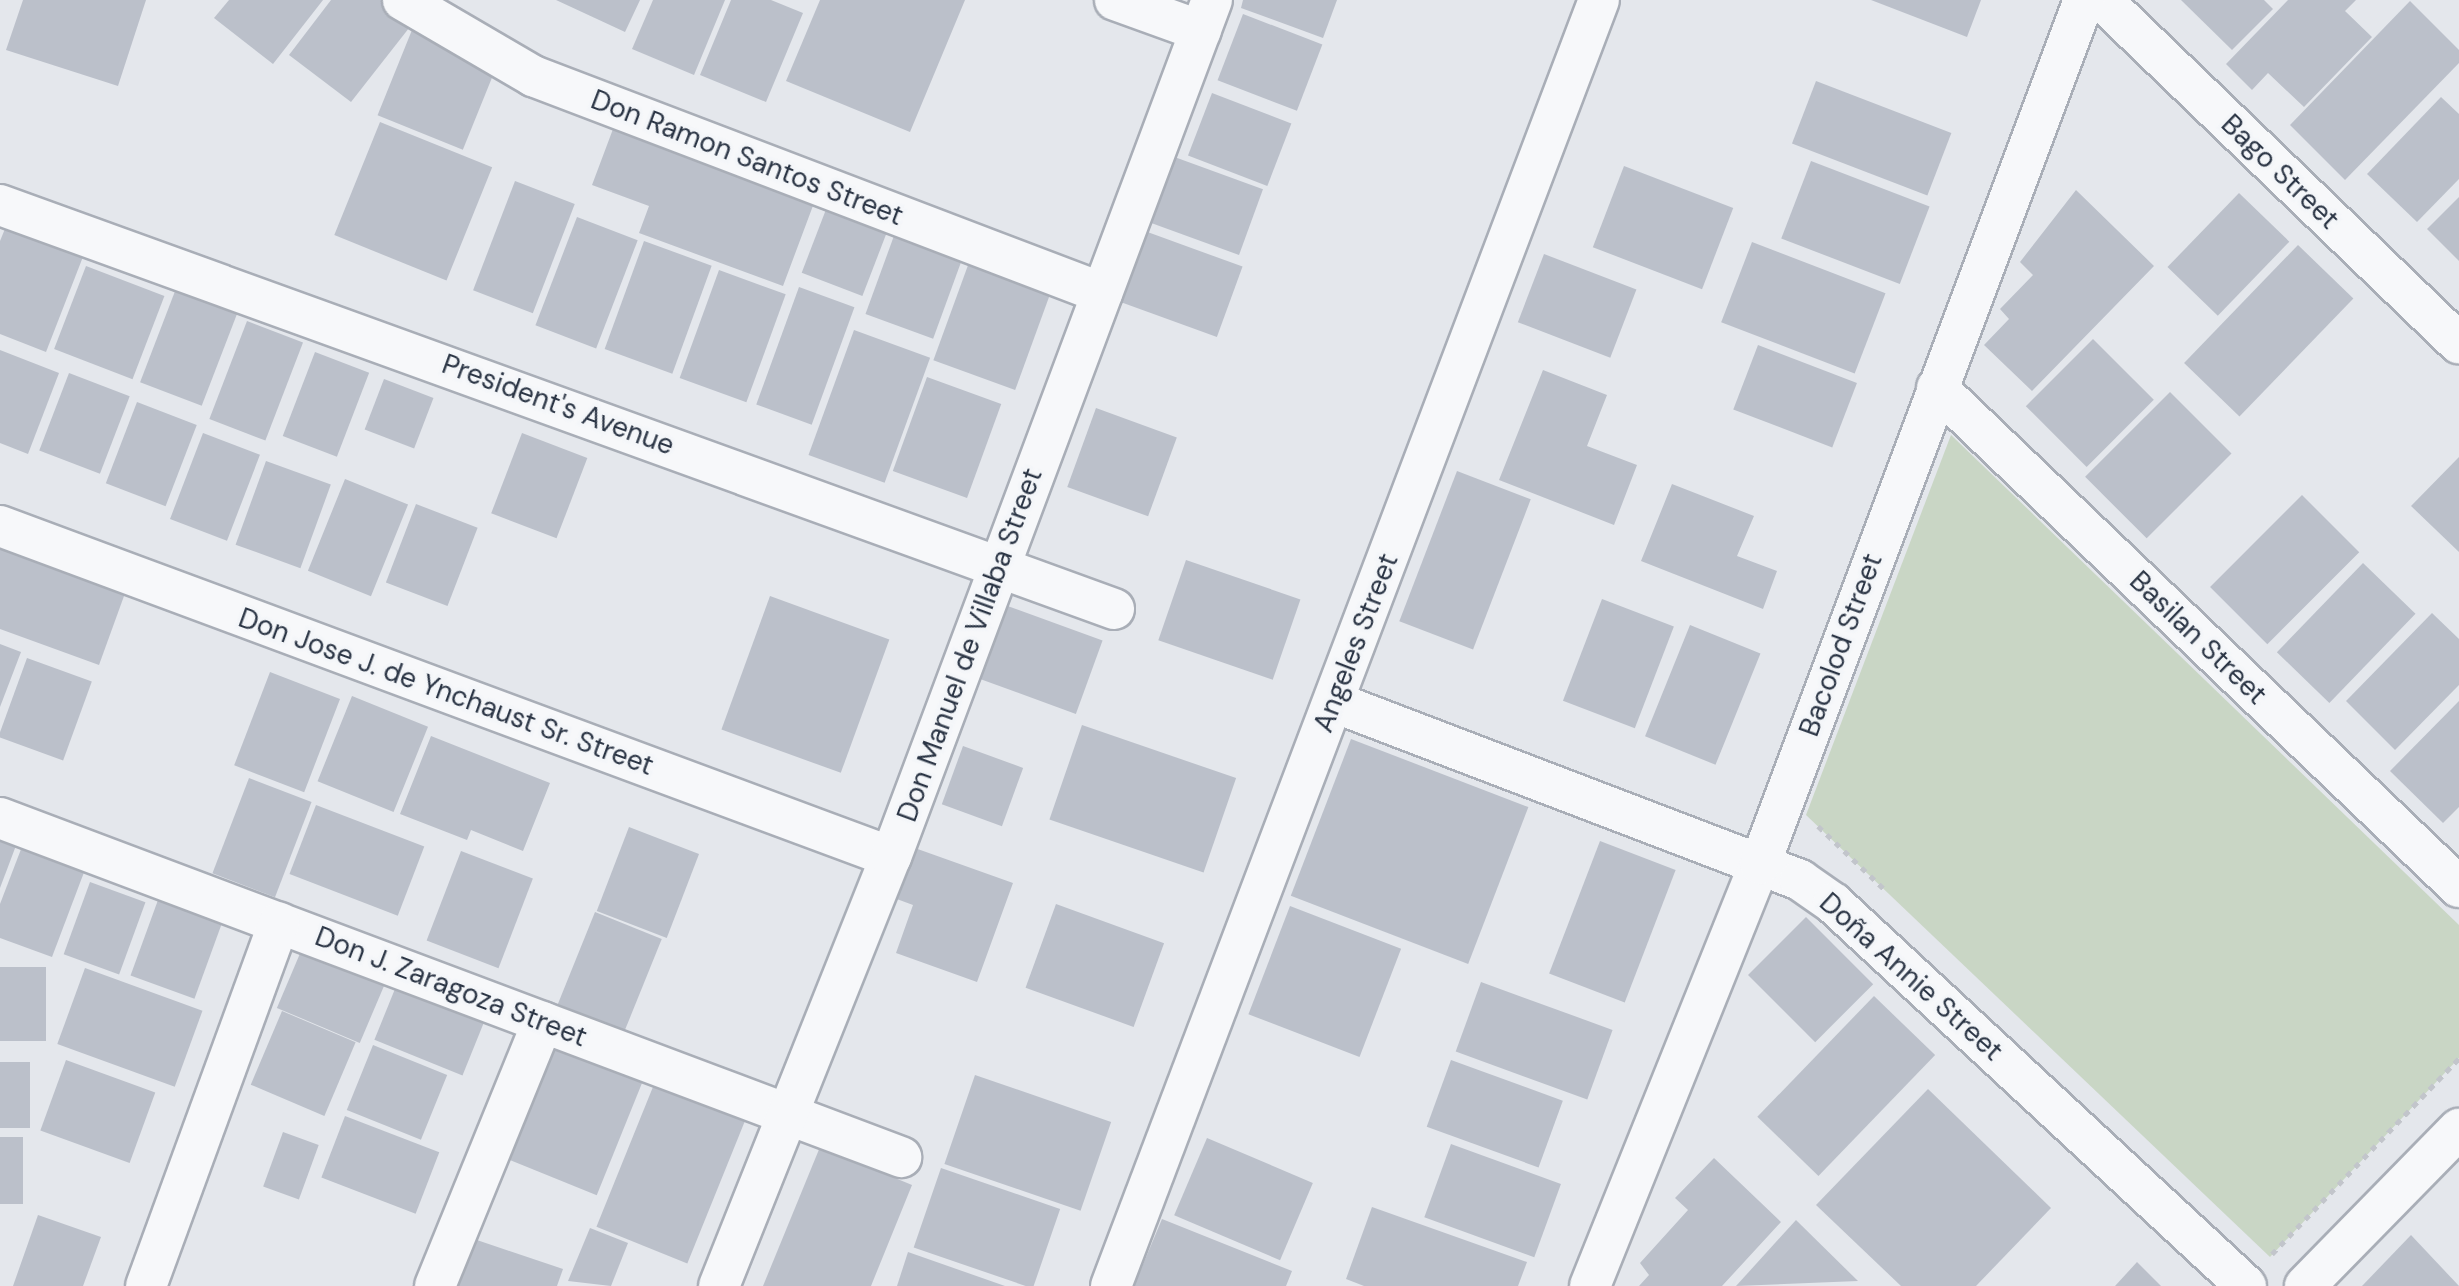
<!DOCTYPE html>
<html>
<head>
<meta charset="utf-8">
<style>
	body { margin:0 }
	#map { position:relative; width:2459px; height:1286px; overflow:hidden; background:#e4e7ec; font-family:"DM Sans",sans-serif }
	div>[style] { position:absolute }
	.green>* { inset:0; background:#c9d6c5 }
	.building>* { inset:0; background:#bbc0ca; transform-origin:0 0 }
	.path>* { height:5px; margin-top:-2.5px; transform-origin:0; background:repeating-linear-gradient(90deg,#c2c5cb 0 6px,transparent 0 12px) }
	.roads { filter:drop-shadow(2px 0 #a9aeb7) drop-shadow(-2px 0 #a9aeb7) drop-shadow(0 2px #a9aeb7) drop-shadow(0 -2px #a9aeb7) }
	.street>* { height:40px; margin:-20px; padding:0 20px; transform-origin:20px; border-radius:20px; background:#f7f8fa }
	span { translate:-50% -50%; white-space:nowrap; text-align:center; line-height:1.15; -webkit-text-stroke:7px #f4f6f9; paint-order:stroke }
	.street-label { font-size:28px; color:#2b3545 }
</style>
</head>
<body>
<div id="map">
	<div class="green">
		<div style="clip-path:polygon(1951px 435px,2459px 925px,2459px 1058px,2270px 1257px,1806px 815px)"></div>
	</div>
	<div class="building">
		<div style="clip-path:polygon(23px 0,146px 0,118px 86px,6px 50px)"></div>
		<div style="clip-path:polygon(229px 0,323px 0,273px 64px,214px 18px)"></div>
		<div style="clip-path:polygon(331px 0,402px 0,420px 14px,351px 102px,289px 55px)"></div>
		<div style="clip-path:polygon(556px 0,640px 0,625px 32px)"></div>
		<div style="clip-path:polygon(653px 0,725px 0,694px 75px,632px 49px)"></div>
		<div style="clip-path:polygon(731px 0,771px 0,803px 13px,766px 102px,700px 75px)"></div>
		<div style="clip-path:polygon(820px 0,965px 0,910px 132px,786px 81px)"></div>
		<div style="clip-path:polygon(1243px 0,1337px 0,1323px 38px,1241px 8px)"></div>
		<div style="clip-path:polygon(1871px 0,1981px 0,1967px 37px)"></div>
		<div style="clip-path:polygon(2181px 0,2264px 0,2273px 9px,2232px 50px)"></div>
		<div style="clip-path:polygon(2288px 0,2356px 0,2345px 11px,2372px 37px,2304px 107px,2268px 73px,2252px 90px,2226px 64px)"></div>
		<div style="clip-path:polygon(2410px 1px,2459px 50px,2459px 63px,2345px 180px,2290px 125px)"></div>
		<div style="left:1243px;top:14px;width:85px;height:71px;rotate:21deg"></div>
		<div style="left:412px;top:30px;width:92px;height:92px;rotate:22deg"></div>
		<div style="left:1816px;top:81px;width:145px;height:67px;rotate:21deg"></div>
		<div style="left:1212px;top:93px;width:85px;height:67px;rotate:21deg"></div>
		<div style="clip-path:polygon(2441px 97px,2459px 114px,2459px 179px,2417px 222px,2367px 174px)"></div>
		<div style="clip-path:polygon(616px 121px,817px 195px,783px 286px,639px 233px,649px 206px,592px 185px)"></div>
		<div style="left:380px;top:122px;width:121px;height:122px;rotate:22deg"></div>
		<div style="left:1169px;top:155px;width:100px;height:70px;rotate:20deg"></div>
		<div style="left:1811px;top:161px;width:127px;height:83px;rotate:21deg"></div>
		<div style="left:1624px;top:166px;width:117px;height:87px;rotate:21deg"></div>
		<div style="left:515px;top:181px;width:64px;height:117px;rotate:21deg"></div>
		<div style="clip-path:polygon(2076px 190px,2154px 266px,2032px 391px,1984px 345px,2009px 319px,2000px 309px,2033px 275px,2020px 262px)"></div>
		<div style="left:2239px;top:193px;width:70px;height:103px;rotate:44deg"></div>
		<div style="clip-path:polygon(2459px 197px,2459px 261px,2427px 229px)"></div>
		<div style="left:830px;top:199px;width:65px;height:79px;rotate:21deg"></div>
		<div style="left:577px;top:217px;width:65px;height:116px;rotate:21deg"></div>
		<div style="clip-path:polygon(9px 219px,86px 249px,46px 352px,0 334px,0 241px)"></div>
		<div style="left:899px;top:222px;width:72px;height:98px;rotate:20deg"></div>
		<div style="left:1142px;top:230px;width:107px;height:75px;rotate:20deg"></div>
		<div style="left:644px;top:241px;width:72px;height:115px;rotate:20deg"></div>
		<div style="left:1752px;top:242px;width:143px;height:86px;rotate:21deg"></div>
		<div style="left:2298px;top:245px;width:77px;height:164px;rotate:44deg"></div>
		<div style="left:1544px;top:254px;width:99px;height:73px;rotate:21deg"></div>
		<div style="left:971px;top:257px;width:87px;height:110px;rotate:20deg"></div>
		<div style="left:86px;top:266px;width:84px;height:89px;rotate:21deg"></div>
		<div style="left:719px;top:270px;width:71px;height:115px;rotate:20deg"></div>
		<div style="left:177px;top:286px;width:66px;height:103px;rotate:21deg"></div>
		<div style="left:799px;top:287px;width:59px;height:125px;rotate:20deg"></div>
		<div style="left:247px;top:321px;width:60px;height:105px;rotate:21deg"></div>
		<div style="left:854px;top:330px;width:81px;height:133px;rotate:20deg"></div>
		<div style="left:2093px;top:339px;width:86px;height:95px;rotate:45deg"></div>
		<div style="left:1758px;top:345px;width:106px;height:69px;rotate:21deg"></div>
		<div style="clip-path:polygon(0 350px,59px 373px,28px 454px,0 443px)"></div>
		<div style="left:315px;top:352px;width:58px;height:90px;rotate:21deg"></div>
		<div style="clip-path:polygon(1543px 370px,1607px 395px,1587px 446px,1637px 465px,1614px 525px,1499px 480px)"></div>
		<div style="left:69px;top:373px;width:65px;height:83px;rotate:21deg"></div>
		<div style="left:927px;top:377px;width:79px;height:100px;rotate:20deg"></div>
		<div style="left:384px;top:379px;width:53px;height:54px;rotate:21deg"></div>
		<div style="left:2170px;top:392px;width:87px;height:120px;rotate:45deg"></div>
		<div style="left:137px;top:402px;width:64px;height:87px;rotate:21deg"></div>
		<div style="left:1096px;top:408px;width:86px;height:84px;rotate:20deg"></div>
		<div style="left:203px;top:433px;width:61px;height:92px;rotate:21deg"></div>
		<div style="left:522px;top:433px;width:70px;height:86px;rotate:21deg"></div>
		<div style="clip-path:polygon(2459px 457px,2459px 552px,2411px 506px)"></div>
		<div style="left:266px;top:461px;width:69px;height:89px;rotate:20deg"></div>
		<div style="left:1457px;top:471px;width:79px;height:161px;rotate:21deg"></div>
		<div style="left:345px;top:479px;width:68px;height:99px;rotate:22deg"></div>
		<div style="clip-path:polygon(1672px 484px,1754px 516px,1737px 556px,1777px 571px,1763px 609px,1641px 561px)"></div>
		<div style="left:2302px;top:495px;width:81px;height:130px;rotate:45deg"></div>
		<div style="left:416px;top:504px;width:66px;height:84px;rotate:21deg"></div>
		<div style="clip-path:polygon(0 539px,128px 585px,99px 665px,0 629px)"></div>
		<div style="left:1186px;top:560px;width:121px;height:85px;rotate:19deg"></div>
		<div style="left:2363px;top:563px;width:73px;height:124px;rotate:44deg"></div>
		<div style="left:770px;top:596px;width:127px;height:142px;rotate:20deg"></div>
		<div style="left:1602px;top:599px;width:77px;height:109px;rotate:21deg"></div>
		<div style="left:1002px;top:604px;width:107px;height:78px;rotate:20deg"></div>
		<div style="clip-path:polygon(2432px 613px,2459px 639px,2459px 685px,2395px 750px,2346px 701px)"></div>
		<div style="left:1690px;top:625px;width:76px;height:120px;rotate:22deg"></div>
		<div style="clip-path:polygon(0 644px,21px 652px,0 707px)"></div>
		<div style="left:27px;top:658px;width:69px;height:84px;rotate:20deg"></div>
		<div style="left:270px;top:672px;width:75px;height:100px;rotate:21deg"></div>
		<div style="left:352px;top:696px;width:82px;height:92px;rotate:22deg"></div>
		<div style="clip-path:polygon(2459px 701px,2459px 807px,2443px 823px,2390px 771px)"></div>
		<div style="left:1082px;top:725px;width:163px;height:100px;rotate:19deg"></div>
		<div style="clip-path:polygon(431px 736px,550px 783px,523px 851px,471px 830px,467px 840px,400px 814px)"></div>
		<div style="left:1351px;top:739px;width:190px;height:168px;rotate:21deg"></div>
		<div style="left:963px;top:746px;width:64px;height:62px;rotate:20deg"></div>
		<div style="left:249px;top:778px;width:67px;height:102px;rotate:21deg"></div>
		<div style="left:316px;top:805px;width:116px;height:74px;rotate:21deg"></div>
		<div style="left:629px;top:827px;width:75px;height:90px;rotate:21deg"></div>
		<div style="clip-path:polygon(0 828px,20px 835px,0 888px)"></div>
		<div style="left:1600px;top:841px;width:81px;height:142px;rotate:21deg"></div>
		<div style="clip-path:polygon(23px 844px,86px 867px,52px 957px,0 938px,0 904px)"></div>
		<div style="clip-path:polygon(912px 847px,1013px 883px,977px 982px,896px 953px,913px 905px,894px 898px)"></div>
		<div style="left:461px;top:851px;width:77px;height:96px;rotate:21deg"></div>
		<div style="left:90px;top:882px;width:59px;height:77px;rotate:20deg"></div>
		<div style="left:162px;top:889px;width:68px;height:92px;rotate:20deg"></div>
		<div style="left:1056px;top:904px;width:115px;height:89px;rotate:20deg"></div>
		<div style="left:1290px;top:906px;width:119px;height:116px;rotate:21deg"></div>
		<div style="left:595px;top:912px;width:72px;height:101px;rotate:22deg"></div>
		<div style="left:1806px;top:917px;width:95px;height:82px;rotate:45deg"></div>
		<div style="left:307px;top:937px;width:90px;height:77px;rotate:23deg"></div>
		<div style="left:0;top:967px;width:46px;height:74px"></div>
		<div style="left:85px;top:968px;width:125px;height:81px;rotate:20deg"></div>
		<div style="left:401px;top:974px;width:95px;height:71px;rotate:22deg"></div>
		<div style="left:1481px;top:982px;width:140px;height:74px;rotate:20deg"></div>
		<div style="left:1874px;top:996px;width:85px;height:168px;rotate:44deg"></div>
		<div style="left:282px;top:1011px;width:80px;height:80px;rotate:23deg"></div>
		<div style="left:554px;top:1042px;width:97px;height:126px;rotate:22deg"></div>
		<div style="left:373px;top:1045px;width:80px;height:70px;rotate:22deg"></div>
		<div style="left:66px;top:1060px;width:95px;height:75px;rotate:20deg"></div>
		<div style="left:1451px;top:1060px;width:119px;height:71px;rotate:20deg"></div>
		<div style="left:0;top:1062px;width:30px;height:66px"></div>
		<div style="left:659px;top:1072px;width:98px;height:167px;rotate:22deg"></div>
		<div style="left:975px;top:1075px;width:144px;height:94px;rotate:19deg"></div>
		<div style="clip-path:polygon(1928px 1089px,2051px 1208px,1976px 1286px,1901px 1286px,1816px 1205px)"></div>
		<div style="left:345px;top:1116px;width:101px;height:66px;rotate:21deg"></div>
		<div style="left:283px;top:1132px;width:38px;height:58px;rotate:20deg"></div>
		<div style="left:0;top:1137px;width:23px;height:67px"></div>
		<div style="left:1207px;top:1138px;width:115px;height:84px;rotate:23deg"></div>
		<div style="left:1451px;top:1144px;width:117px;height:78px;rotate:20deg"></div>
		<div style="clip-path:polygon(820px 1147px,912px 1185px,871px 1286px,763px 1286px)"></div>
		<div style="clip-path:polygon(1714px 1158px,1781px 1222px,1722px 1286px,1639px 1286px,1649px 1275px,1640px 1263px,1688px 1210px,1675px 1198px)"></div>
		<div style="left:941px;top:1168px;width:126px;height:84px;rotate:19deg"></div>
		<div style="clip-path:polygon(1372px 1207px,1527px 1262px,1518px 1286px,1364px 1286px,1346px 1279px)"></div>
		<div style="clip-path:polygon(38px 1215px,101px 1237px,83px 1286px,13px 1286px)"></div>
		<div style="clip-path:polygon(1162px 1219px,1292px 1271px,1286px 1286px,1134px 1286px)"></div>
		<div style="clip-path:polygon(1796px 1220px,1858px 1281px,1736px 1286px)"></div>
		<div style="clip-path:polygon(590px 1228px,628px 1243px,611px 1286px,568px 1281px)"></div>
		<div style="clip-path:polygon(2411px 1235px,2459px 1286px,2362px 1286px)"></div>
		<div style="clip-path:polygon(471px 1238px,563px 1269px,557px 1286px,454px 1286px)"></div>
		<div style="clip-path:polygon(908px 1252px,1005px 1286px,897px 1286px)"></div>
		<div style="clip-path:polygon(2137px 1262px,2161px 1286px,2115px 1286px)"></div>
	</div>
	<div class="path">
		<div style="left:1818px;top:826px;width:90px;rotate:43.6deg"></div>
		<div style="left:2272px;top:1254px;width:271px;rotate:-46.3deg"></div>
	</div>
	<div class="roads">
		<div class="street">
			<div style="left:403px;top:0;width:151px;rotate:30.3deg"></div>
			<div style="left:533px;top:76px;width:609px;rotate:20.88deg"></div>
			<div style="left:1115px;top:0;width:91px;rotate:19.8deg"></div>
			<div style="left:2102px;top:0;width:495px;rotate:43.9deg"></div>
			<div style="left:0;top:205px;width:1185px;rotate:19.93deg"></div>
			<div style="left:1937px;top:388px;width:722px;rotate:43.71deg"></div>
			<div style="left:0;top:526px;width:950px;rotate:20.38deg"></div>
			<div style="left:1334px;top:702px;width:499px;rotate:20.9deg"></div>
			<div style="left:1800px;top:880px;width:40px;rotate:34.9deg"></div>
			<div style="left:1833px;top:903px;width:563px;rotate:42.84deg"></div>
			<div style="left:0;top:818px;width:963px;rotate:20.62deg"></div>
			<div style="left:146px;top:1286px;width:387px;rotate:-69.9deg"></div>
			<div style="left:435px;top:1286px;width:285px;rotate:-67.8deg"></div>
			<div style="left:719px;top:1286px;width:462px;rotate:-68.2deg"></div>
			<div style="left:891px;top:857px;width:915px;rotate:-69.47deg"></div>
			<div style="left:1111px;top:1286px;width:1375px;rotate:-69.22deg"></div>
			<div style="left:1590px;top:1286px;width:455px;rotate:-68.1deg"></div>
			<div style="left:1760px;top:864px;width:923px;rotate:-69.44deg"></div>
			<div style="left:2305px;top:1286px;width:220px;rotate:-45.6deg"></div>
		</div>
	</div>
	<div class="street-label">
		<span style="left:747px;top:158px;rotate:21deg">Don Ramon Santos Street</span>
		<span style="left:2280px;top:172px;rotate:44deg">Bago Street</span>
		<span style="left:558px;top:405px;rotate:20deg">President's Avenue</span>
		<span style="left:2198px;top:638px;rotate:44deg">Basilan Street</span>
		<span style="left:1356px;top:643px;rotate:-69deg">Angeles Street</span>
		<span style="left:970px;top:645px;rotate:-70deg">Don Manuel de Villaba Street</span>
		<span style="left:1841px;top:645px;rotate:-70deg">Bacolod Street</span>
		<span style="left:446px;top:692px;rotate:20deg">Don Jose J. de Ynchaust Sr. Street</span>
		<span style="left:1911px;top:977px;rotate:42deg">Doña Annie Street</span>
		<span style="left:451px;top:987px;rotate:21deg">Don J. Zaragoza Street</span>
	</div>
</div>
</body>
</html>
